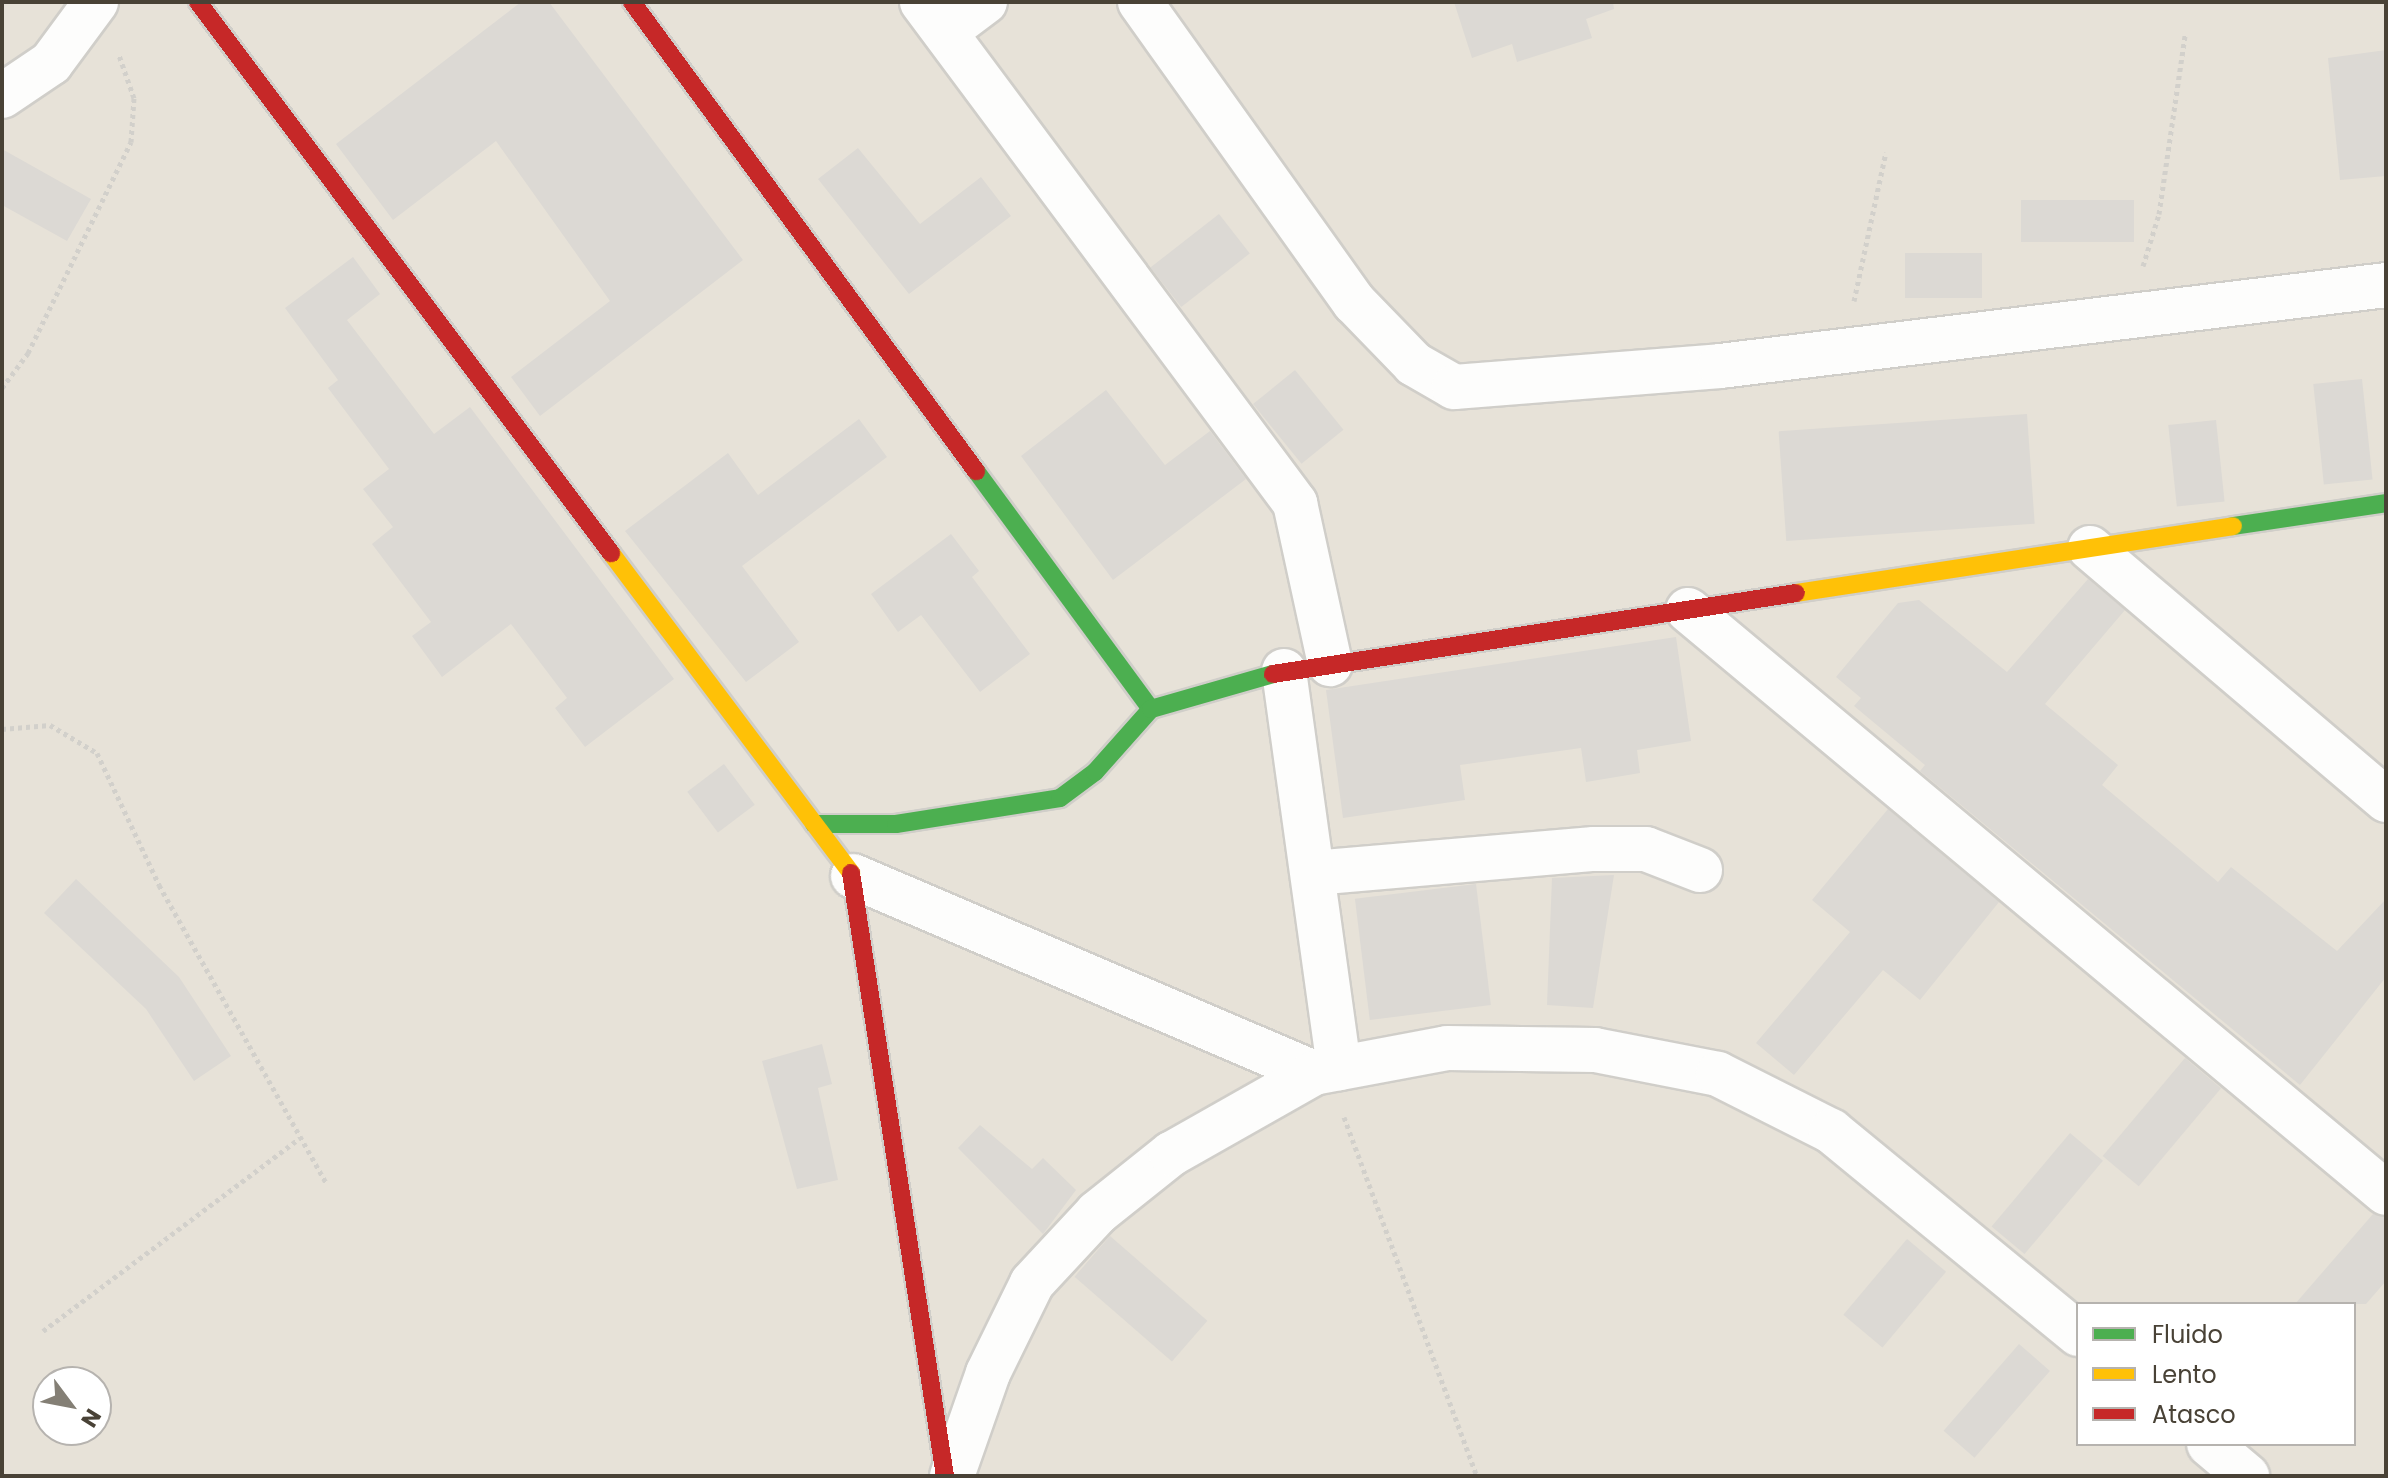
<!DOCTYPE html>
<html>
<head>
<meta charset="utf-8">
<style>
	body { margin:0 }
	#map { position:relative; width:2388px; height:1478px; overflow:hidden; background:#f2f0eb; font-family:Poppins,sans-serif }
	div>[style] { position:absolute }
	.residential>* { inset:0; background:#e7e2d8 }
	.building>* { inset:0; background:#dcd9d4; transform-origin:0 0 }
	.path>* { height:5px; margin-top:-2.5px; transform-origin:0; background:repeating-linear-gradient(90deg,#d2d0cb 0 4px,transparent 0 8px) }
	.roads { filter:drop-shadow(2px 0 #d0cec9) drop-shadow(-2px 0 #d0cec9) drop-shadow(0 2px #d0cec9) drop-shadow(0 -2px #d0cec9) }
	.street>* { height:44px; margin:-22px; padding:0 22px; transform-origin:22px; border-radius:22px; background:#fdfdfc }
	.fast>* { height:18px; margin:-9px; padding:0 9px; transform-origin:9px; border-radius:9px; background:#4caf50 }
	.slow>* { height:18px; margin:-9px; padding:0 9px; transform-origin:9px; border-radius:9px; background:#ffc107 }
	.jam>* { height:18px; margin:-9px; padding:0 9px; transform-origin:9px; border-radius:9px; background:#c62828 }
	span { translate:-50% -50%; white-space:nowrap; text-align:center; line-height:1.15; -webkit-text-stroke:8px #fff; paint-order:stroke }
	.frame { position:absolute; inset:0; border:4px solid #494236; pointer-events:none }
	.legend { position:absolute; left:2076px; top:1302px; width:280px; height:144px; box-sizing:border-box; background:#fff; border:2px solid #b6b3af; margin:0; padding:10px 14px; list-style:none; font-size:24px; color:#494236 }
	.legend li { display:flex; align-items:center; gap:16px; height:40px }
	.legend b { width:40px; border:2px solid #b6b3af }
	.north { position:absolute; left:32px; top:1366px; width:80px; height:80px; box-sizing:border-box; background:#fff; border:2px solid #b6b3af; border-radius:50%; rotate:122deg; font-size:22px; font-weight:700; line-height:32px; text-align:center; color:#494236 }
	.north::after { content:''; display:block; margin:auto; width:28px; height:36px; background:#847f75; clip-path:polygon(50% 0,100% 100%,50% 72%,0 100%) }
</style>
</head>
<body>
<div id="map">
	<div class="residential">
		<div style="clip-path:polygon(evenodd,2px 2px,2386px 2px,2386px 1476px,2px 1476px,2px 2px,2078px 1304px,2354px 1304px,2354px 1444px,2078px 1444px,2078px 1304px,2px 2px,48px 1382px,96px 1382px,96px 1430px,48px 1430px,48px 1382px)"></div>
	</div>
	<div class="building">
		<div style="clip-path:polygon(521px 2px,549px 2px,743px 260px,540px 416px,511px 377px,610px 301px,496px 141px,393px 220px,336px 144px)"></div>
		<div style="clip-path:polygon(1454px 2px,1613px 2px,1614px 9px,1586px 19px,1592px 38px,1517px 62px,1512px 44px,1472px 58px)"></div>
		<div style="clip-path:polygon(2386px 50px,2386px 176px,2340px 180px,2328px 58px)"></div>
		<div style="clip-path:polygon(858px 148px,920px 224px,981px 177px,1011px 216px,909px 294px,818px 179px)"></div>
		<div style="clip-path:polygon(2px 149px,91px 199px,67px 241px,2px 205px)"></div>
		<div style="left:2134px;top:200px;width:42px;height:113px;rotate:90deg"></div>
		<div style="left:1219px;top:214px;width:50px;height:87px;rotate:52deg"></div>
		<div style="left:1905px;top:253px;width:77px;height:45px"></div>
		<div style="clip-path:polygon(353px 257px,380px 294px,347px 320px,434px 434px,470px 407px,674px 679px,585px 747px,555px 708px,567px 698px,511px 624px,442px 677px,412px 636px,431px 622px,372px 544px,393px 527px,363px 489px,389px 469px,328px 388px,338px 380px,285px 308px)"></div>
		<div style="left:1295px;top:370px;width:77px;height:54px;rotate:51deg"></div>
		<div style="left:2362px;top:379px;width:101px;height:49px;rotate:84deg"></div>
		<div style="clip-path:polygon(1106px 390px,1165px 465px,1210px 431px,1246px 479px,1113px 580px,1021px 456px)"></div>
		<div style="left:2027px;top:414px;width:110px;height:249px;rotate:86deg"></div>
		<div style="clip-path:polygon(859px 419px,887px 457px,742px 566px,799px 642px,746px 682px,625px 531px,728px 453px,758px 495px)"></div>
		<div style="left:2216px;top:420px;width:82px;height:48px;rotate:84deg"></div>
		<div style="clip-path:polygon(951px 534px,979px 571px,972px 577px,1030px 654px,980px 692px,921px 615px,898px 632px,871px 594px)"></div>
		<div style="clip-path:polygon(2088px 579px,2125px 610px,2045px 704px,2118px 765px,2102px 785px,2218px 882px,2231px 867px,2337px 951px,2386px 899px,2386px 977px,2300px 1085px,1920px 771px,1925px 765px,1854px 706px,1861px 698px,1836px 677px,1898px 603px,1919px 600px,2007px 672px)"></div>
		<div style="clip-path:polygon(1676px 637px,1691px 741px,1637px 750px,1640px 773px,1586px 782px,1581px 748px,1460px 765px,1465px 800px,1343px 818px,1326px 690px)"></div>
		<div style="left:724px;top:764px;width:51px;height:46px;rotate:53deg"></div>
		<div style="clip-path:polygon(1888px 809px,1999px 902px,1920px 1000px,1883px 970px,1794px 1075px,1756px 1043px,1850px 932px,1812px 900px)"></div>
		<div style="clip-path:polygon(1614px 875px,1593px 1008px,1547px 1005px,1552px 878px)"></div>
		<div style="clip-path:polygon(76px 879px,179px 977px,231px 1056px,194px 1081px,146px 1009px,44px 913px)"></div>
		<div style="left:1476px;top:884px;width:122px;height:122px;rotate:83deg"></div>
		<div style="clip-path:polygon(822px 1044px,832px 1084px,818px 1088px,838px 1180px,797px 1189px,762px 1061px)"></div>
		<div style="left:2185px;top:1058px;width:47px;height:128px;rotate:40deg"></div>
		<div style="clip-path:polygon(980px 1125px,1032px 1169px,1043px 1158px,1076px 1190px,1043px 1234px,958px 1148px)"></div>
		<div style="left:2070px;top:1133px;width:43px;height:122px;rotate:40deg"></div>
		<div style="clip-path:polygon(2373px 1214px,2386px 1217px,2386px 1281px,2366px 1304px,2295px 1304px)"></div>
		<div style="left:1110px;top:1236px;width:129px;height:54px;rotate:41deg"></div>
		<div style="left:1907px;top:1239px;width:51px;height:99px;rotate:40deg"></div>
		<div style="left:2019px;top:1344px;width:41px;height:115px;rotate:41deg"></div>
	</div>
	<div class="path">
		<div style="left:2143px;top:266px;width:54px;rotate:-72.9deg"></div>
		<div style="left:2159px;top:214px;width:181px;rotate:-81.7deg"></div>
		<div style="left:1854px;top:301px;width:152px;rotate:-77.9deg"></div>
		<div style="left:2px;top:388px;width:44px;rotate:-53.4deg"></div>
		<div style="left:28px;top:353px;width:235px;rotate:-64deg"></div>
		<div style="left:131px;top:142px;width:44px;rotate:-86.1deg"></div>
		<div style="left:134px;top:98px;width:46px;rotate:-109.2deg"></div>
		<div style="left:2px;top:729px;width:48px;rotate:-4.8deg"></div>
		<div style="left:50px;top:725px;width:55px;rotate:30.8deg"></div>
		<div style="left:97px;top:753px;width:146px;rotate:64.8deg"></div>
		<div style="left:159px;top:885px;width:341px;rotate:60.7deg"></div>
		<div style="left:1344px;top:1117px;width:383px;rotate:69.7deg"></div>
		<div style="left:43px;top:1331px;width:320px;rotate:-36.9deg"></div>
	</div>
	<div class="roads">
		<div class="street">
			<div style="left:922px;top:2px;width:625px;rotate:53.33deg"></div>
			<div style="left:1295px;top:503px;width:165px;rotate:77.7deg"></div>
			<div style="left:1140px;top:2px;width:369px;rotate:54.5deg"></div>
			<div style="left:1354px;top:302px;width:86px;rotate:45.9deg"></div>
			<div style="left:1414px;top:364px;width:46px;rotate:29.9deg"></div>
			<div style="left:1454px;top:387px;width:267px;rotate:-4.5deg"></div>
			<div style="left:1720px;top:366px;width:671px;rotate:-6.93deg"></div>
			<div style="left:945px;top:32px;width:50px;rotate:-36.9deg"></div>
			<div style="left:2px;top:96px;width:59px;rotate:-34deg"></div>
			<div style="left:51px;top:63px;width:76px;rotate:-53.6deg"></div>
			<div style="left:2090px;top:548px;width:389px;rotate:40.4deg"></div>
			<div style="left:1688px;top:610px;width:909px;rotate:39.87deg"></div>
			<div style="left:1284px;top:671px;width:401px;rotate:82.1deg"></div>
			<div style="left:1313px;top:873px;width:282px;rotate:-4.9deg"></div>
			<div style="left:1594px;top:849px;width:52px"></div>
			<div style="left:1646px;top:849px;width:58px;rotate:21.3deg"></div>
			<div style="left:853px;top:876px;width:501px;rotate:23.14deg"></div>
			<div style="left:2209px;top:1444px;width:50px;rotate:40.1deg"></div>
			<div style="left:952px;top:1476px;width:109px;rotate:-70.7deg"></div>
			<div style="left:988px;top:1373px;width:100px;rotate:-63.9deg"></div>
			<div style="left:1032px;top:1283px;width:96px;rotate:-47.1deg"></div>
			<div style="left:1097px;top:1213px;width:95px;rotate:-38.6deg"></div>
			<div style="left:1171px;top:1154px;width:164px;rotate:-29.5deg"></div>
			<div style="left:1314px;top:1073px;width:135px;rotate:-10.6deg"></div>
			<div style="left:1447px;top:1048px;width:148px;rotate:0.8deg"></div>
			<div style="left:1595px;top:1050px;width:125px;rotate:11deg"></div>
			<div style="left:1718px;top:1074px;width:127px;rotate:26.8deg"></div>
			<div style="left:1831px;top:1131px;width:320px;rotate:39.4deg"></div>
		</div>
		<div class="fast">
			<div style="left:976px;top:471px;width:295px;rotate:53.7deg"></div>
			<div style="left:2233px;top:526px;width:155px;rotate:-8.5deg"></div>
			<div style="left:814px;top:824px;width:82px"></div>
			<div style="left:896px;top:824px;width:166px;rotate:-9deg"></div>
			<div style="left:1060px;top:798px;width:44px;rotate:-36.6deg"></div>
			<div style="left:1095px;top:772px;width:84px;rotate:-48.4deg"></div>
			<div style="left:1151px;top:709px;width:127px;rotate:-16deg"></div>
		</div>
		<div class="slow">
			<div style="left:611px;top:553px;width:400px;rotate:53.1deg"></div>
			<div style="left:1796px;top:593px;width:442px;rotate:-8.7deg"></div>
		</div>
		<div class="jam">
			<div style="left:198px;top:2px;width:689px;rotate:53.15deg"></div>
			<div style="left:632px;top:2px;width:582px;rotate:53.74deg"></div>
			<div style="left:1273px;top:674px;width:529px;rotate:-8.8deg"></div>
			<div style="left:851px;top:873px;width:610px;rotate:81.14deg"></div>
		</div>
	</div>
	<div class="frame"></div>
	<ul class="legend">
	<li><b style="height:10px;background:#4caf50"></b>Fluido</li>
	<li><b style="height:10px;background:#ffc107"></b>Lento</li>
	<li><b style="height:10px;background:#c62828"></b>Atasco</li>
	</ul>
	<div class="north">N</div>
</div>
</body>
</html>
